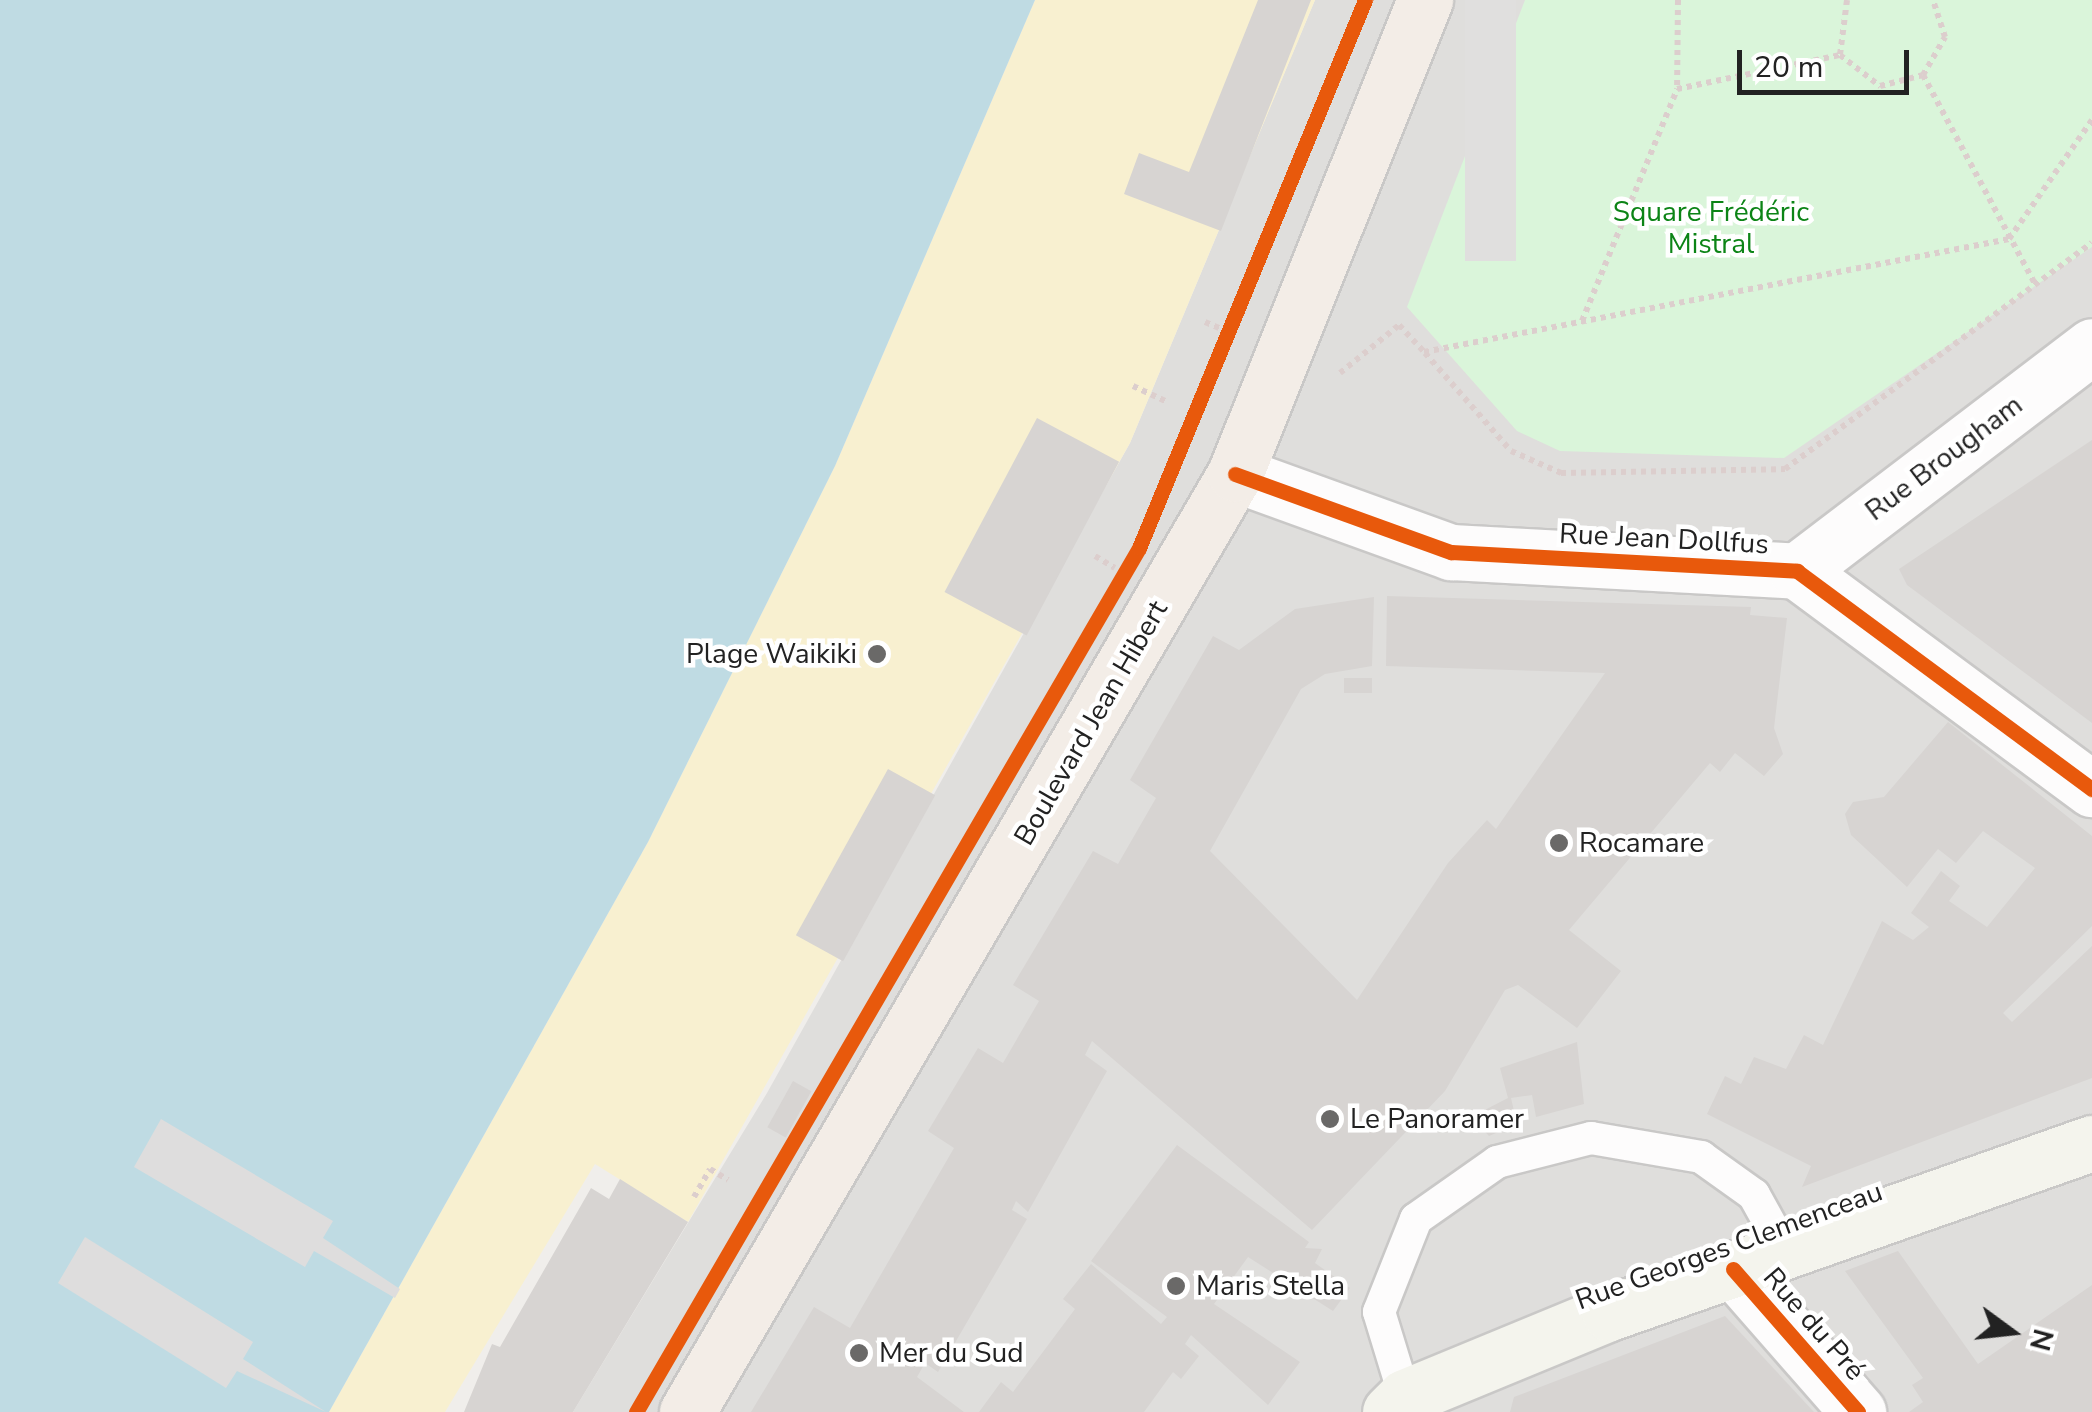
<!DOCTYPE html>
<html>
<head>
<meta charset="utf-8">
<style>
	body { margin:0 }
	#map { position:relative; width:2092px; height:1412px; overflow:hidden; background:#f0eeeb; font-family:"Nunito Sans",sans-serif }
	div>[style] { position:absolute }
	.residential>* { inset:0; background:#dfdedc }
	.sand>* { inset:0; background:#f8f0d0 }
	.park>* { inset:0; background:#daf5da }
	.parking>* { inset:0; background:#e0dfde; transform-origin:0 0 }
	.water>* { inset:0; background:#bfdbe3 }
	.pier>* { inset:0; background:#dedddd }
	.building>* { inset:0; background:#d7d4d2; transform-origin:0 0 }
	.path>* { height:6px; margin-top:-3px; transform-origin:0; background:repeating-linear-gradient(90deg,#dccecd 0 5px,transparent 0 10px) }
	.roads { filter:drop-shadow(2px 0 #c9c8c7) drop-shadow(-2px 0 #c9c8c7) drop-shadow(0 2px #c9c8c7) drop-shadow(0 -2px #c9c8c7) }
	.service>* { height:32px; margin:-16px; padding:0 16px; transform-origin:16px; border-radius:16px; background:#fdfcfc }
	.minor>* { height:55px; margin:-27.5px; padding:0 27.5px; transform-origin:27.5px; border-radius:27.5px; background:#fdfcfc }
	.secondary>* { height:55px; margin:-27.5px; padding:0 27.5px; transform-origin:27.5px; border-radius:27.5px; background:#f4f4ed }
	.primary>* { height:55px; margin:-27.5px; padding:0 27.5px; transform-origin:27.5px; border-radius:27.5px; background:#f3ede7 }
	.cycleway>* { height:15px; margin:-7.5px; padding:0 7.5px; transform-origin:7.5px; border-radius:7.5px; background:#e8590c }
	.dots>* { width:28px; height:28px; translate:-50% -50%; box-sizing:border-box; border:5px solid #fff; border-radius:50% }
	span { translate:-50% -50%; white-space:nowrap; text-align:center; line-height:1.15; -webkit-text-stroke:9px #fff; paint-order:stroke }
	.park-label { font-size:28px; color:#0c8416 }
	.street-label { font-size:28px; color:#222 }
	.poi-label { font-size:28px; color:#222 }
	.right { translate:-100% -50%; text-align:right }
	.left { translate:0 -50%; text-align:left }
	.north { position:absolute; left:1962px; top:1282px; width:100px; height:100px; -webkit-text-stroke:8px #fff; paint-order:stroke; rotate:105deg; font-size:28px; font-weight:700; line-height:40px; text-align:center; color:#222 }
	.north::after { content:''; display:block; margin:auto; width:35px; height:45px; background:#222; clip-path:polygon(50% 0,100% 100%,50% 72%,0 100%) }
	.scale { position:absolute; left:1737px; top:50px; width:172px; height:45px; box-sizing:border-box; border:5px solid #222; border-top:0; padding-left:12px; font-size:30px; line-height:35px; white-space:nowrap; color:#222; -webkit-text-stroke:8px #fff; paint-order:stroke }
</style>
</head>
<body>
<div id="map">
	<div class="residential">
		<div style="clip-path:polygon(1315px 0,2092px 0,2092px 1412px,573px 1412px,767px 1093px,1130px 443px)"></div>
	</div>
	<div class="sand">
		<div style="clip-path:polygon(1035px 0,1315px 0,1130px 443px,688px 1222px,595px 1164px,445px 1412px,329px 1412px,648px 842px,835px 466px)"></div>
	</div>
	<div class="park">
		<div style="clip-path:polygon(1525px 0,2092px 0,2092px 247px,1784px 458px,1560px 451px,1517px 431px,1407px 307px)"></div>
	</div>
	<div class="parking">
		<div style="left:1465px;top:0;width:51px;height:261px"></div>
	</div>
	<div class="water">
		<div style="clip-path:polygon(0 0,1035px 0,835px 466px,648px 842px,329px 1412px,0 1412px)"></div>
	</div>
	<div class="pier">
		<div style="clip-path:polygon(161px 1119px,333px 1221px,323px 1238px,400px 1289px,395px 1298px,314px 1251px,305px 1267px,134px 1167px)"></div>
		<div style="clip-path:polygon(85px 1237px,253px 1342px,243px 1359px,326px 1412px,237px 1371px,226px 1388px,58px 1283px)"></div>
	</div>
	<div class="building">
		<div style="clip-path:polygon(1258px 0,1311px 0,1221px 231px,1124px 194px,1139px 153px,1189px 172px)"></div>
		<div style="left:1037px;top:418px;width:93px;height:197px;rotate:28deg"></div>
		<div style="clip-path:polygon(2092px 440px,2092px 723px,1907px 585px,1899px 569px)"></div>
		<div style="clip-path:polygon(1387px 596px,1751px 607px,1750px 615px,1787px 618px,1774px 728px,1783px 754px,1764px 776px,1735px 753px,1720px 772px,1710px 763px,1569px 930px,1621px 971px,1577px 1028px,1518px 985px,1505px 990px,1445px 1091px,1312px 1230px,1092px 1041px,1085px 1055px,1107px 1071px,1028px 1212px,1016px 1201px,1012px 1210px,1027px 1219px,938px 1372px,925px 1363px,917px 1377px,964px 1412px,751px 1412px,814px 1307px,850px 1328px,954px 1148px,928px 1131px,978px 1048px,1003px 1063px,1039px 1001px,1013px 985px,1093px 851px,1118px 864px,1156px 798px,1130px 780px,1213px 636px,1239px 650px,1295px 609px,1374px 597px,1372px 666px,1325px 674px,1301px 689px,1210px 851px,1357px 1000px,1448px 863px,1487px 820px,1496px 829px,1605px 673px,1386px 666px)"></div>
		<div style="left:1372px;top:678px;width:15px;height:28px;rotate:90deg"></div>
		<div style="clip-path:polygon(1948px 722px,2092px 836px,2092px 926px,2003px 1013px,2012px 1022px,2092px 946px,2092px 1078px,1802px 1187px,1811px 1166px,1707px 1114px,1725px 1076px,1741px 1084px,1754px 1057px,1786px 1069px,1804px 1035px,1823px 1045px,1882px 921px,1913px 940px,1929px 927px,1911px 913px,1941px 871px,1960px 886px,1949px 901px,1987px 927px,2035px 868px,1983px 831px,1956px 863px,1938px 849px,1907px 887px,1851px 835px,1845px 814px,1853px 802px,1884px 797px)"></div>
		<div style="left:888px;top:769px;width:54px;height:190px;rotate:29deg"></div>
		<div style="clip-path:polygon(1577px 1042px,1584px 1104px,1536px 1117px,1532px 1095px,1511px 1098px,1517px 1124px,1489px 1136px,1471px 1117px,1508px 1098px,1500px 1068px)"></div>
		<div style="left:793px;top:1081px;width:21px;height:53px;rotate:29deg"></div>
		<div style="clip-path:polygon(1177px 1145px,1309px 1242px,1305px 1248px,1322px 1249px,1315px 1263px,1350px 1288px,1333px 1311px,1248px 1257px,1214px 1304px,1300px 1362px,1268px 1405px,1191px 1335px,1185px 1344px,1199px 1356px,1181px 1379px,1173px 1372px,1144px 1412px,979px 1412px,1001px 1382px,1013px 1392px,1075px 1309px,1063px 1299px,1091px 1264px,1161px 1324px,1167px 1317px,1091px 1261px)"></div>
		<div style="clip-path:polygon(620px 1179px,688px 1222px,573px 1412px,464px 1412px,492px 1344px,500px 1347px,591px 1188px,609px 1199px)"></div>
		<div style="clip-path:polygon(1898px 1251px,1978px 1364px,2092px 1285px,2092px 1412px,1909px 1412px,1923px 1402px,1912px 1385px,1923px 1378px,1845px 1271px)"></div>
		<div style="clip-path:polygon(1725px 1316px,1814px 1412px,1510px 1412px,1514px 1397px)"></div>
	</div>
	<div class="path">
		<div style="left:1678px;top:0;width:89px;rotate:90.6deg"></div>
		<div style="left:1677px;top:89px;width:167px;rotate:-11.8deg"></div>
		<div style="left:1847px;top:0;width:55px;rotate:97.3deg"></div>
		<div style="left:1840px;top:55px;width:51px;rotate:37.8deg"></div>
		<div style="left:1880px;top:86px;width:44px;rotate:-14.3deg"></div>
		<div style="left:1923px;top:75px;width:44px;rotate:-59.9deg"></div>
		<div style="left:1945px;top:37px;width:39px;rotate:-108deg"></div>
		<div style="left:1923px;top:75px;width:237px;rotate:61.8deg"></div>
		<div style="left:1582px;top:321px;width:251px;rotate:-67.7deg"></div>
		<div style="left:1205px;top:322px;width:28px;rotate:23deg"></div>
		<div style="left:1425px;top:353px;width:130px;rotate:48.7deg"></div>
		<div style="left:1511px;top:451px;width:55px;rotate:23.7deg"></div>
		<div style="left:1561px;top:473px;width:224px;rotate:-1deg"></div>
		<div style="left:1785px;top:469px;width:381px;rotate:-36.4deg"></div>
		<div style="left:1340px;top:373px;width:76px;rotate:-39.1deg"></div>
		<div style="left:1399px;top:325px;width:37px;rotate:47deg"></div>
		<div style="left:1424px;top:352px;width:596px;rotate:-10.93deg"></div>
		<div style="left:2009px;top:239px;width:145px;rotate:-55.1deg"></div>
		<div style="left:1133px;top:386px;width:38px;rotate:25deg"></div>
		<div style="left:1095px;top:556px;width:23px;rotate:31deg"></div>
		<div style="left:694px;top:1197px;width:32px;rotate:-60deg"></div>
		<div style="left:710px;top:1169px;width:21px;rotate:31deg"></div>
	</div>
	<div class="roads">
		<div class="service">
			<div style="left:1405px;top:1397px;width:89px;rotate:-107deg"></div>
			<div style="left:1379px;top:1312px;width:100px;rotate:-68.3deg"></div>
			<div style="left:1416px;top:1219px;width:99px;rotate:-35.1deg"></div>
			<div style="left:1497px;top:1162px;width:97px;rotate:-14.3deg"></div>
			<div style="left:1591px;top:1138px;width:112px;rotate:9.8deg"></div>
			<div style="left:1701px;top:1157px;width:65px;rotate:35.6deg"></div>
			<div style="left:1754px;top:1195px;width:64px;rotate:61deg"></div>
		</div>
		<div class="minor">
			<div style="left:1235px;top:474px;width:230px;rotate:19.9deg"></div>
			<div style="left:1451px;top:552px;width:347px;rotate:3.1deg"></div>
			<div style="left:1797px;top:571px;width:367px;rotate:36.5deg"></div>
			<div style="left:1797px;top:571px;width:371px;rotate:-37.3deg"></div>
			<div style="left:1733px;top:1269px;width:190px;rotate:48.8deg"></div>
		</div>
		<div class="secondary">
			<div style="left:1390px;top:1412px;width:21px;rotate:-45deg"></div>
			<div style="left:1405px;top:1397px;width:221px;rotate:-22.4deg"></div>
			<div style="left:1609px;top:1313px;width:512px;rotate:-19.39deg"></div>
		</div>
		<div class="primary">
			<div style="left:687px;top:1412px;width:1086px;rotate:-59.71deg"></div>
			<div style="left:1235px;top:474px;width:511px;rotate:-68.16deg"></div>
		</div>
	</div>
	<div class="cycleway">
		<div style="left:1235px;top:474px;width:230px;rotate:19.9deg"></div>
		<div style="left:1451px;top:552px;width:347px;rotate:3.1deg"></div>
		<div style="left:1797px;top:571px;width:367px;rotate:36.5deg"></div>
		<div style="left:1733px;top:1269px;width:190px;rotate:48.8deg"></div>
		<div style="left:636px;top:1412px;width:1000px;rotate:-59.79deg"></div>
		<div style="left:1139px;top:548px;width:593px;rotate:-67.59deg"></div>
	</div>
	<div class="dots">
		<div style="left:877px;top:654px;background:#6a6968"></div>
		<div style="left:1559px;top:843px;background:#6a6968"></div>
		<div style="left:1330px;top:1119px;background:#6a6968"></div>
		<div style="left:1176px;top:1286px;background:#6a6968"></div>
		<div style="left:859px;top:1353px;background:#6a6968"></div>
	</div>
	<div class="park-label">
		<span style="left:1711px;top:228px">Square Frédéric<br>Mistral</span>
	</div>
	<div class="street-label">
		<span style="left:1944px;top:458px;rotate:-37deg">Rue Brougham</span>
		<span style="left:1664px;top:539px;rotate:3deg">Rue Jean Dollfus</span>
		<span style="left:1091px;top:723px;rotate:-60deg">Boulevard Jean Hibert</span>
		<span style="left:1729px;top:1246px;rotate:-20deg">Rue Georges Clemenceau</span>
		<span style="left:1814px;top:1324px;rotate:49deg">Rue du Pré</span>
	</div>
	<div class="poi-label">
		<span class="right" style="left:857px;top:654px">Plage Waikiki</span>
		<span class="left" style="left:1579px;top:843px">Rocamare</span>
		<span class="left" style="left:1350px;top:1119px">Le Panoramer</span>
		<span class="left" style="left:1196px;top:1286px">Maris Stella</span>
		<span class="left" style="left:879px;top:1353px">Mer du Sud</span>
	</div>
	<div class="north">N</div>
	<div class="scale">20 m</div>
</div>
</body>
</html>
